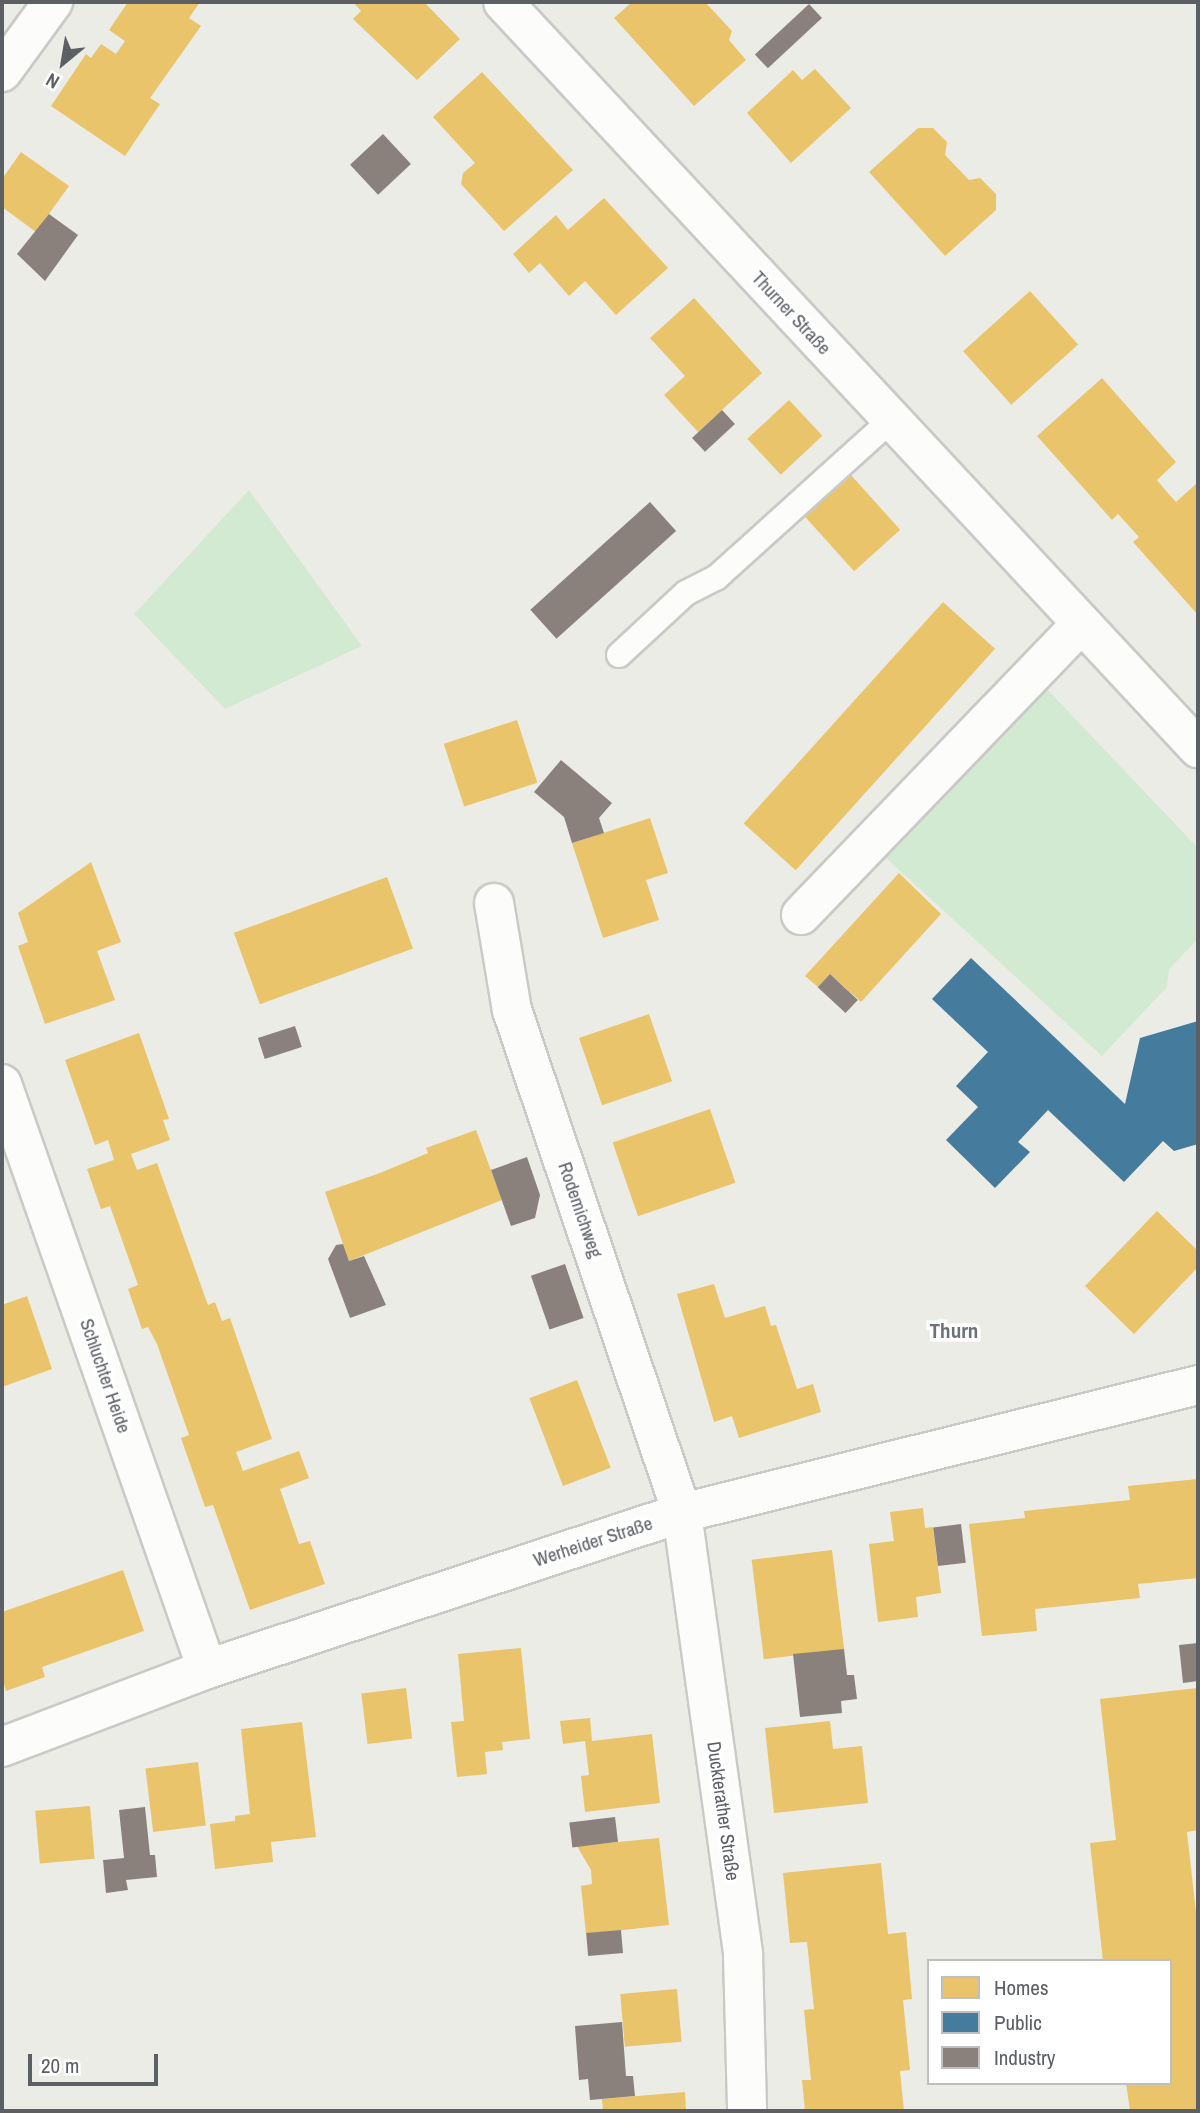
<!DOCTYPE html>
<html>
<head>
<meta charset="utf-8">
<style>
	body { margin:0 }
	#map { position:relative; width:1200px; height:2113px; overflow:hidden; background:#ecece7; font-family:"Archivo Narrow",sans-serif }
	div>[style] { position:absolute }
	.green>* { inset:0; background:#d3ead2 }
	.homes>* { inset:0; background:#e9c46a; transform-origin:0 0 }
	.public>* { inset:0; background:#457b9d }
	.industry>* { inset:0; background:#8a817c; transform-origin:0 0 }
	.roads { filter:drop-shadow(2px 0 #c9c9c7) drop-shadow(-2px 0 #c9c9c7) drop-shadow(0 2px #c9c9c7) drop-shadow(0 -2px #c9c9c7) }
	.service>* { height:24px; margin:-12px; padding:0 12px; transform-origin:12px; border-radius:12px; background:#fcfcfb }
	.minor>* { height:38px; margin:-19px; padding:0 19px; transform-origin:19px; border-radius:19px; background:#fcfcfb }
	span { translate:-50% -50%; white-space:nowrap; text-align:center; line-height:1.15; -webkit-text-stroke:7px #fff; paint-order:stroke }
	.street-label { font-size:19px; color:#5c6065 }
	.neighbourhood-label { font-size:21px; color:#6d7277; font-weight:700 }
	.frame { position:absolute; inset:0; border:4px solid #5c6065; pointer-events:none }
	.legend { position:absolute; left:927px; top:1959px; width:245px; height:126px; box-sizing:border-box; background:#fff; border:2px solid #bebfc1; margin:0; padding:9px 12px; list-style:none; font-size:21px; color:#5c6065 }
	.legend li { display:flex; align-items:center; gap:14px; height:35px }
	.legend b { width:35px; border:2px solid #bebfc1 }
	.north { position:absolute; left:28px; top:28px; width:70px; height:70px; -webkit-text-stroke:5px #fff; paint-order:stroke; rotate:210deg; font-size:19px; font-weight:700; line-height:28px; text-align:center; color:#5c6065 }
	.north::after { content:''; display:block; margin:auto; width:24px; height:32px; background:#5c6065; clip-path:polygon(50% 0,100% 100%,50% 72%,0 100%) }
	.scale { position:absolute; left:28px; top:2054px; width:130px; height:32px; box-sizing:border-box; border:4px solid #5c6065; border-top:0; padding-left:9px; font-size:21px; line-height:24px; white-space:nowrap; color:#5c6065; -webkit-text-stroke:5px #fff; paint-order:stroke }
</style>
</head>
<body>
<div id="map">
	<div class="green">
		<div style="clip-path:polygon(249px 490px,362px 646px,225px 709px,134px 614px)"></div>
		<div style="clip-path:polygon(1047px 689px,1198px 848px,1198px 939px,1169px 969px,1167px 987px,1102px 1056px,885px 857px)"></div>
	</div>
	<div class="homes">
		<div style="clip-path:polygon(128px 2px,200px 2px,189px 18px,201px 26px,150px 98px,160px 104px,125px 156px,51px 106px,86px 54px,91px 58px,101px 44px,116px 54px,125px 41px,109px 30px)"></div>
		<div style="clip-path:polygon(353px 2px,424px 2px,460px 39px,417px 80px,353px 19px,361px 11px)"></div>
		<div style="clip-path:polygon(632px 2px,705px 2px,732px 31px,729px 40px,746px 60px,694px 106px,614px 18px)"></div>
		<div style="clip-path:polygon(815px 69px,851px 108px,791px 163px,747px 113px,793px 70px,802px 80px)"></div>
		<div style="clip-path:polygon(482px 72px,573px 170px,504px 231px,461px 184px,463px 173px,475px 163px,433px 117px)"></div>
		<div style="clip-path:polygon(918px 128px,933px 128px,947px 142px,945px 155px,969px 180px,980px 178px,996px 194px,996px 210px,945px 256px,869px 172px)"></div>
		<div style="clip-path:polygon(21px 152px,69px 186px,36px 232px,2px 207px,2px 179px)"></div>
		<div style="clip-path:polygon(604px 198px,668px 268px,616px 315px,585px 281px,569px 296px,540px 263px,529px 273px,513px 254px,556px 215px,568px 230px)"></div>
		<div style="left:1030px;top:291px;width:72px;height:90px;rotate:48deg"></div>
		<div style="clip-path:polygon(694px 298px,762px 373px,698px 432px,664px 395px,685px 376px,650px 338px)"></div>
		<div style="clip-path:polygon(1102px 378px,1176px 462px,1157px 480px,1166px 491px,1176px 502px,1196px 484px,1198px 487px,1198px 615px,1133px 542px,1139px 537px,1118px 514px,1112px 520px,1037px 436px)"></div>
		<div style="left:789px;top:400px;width:49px;height:57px;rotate:47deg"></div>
		<div style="left:850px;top:474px;width:75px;height:62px;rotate:48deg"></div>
		<div style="left:943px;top:602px;width:70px;height:298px;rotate:42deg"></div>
		<div style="left:517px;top:720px;width:66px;height:77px;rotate:72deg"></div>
		<div style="clip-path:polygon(650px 818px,668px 873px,646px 880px,659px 920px,603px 938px,572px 843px)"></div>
		<div style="clip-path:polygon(91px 862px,121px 942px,97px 951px,115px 1000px,45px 1024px,18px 946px,28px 942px,18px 913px)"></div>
		<div style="clip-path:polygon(899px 873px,941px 914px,861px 1002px,830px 974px,818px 987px,805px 976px)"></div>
		<div style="left:387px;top:877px;width:76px;height:163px;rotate:70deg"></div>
		<div style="left:649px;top:1014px;width:71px;height:74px;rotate:71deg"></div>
		<div style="clip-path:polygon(139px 1033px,169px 1119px,163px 1120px,170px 1140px,131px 1154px,137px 1170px,157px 1163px,208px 1305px,215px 1302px,222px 1321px,230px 1318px,272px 1439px,236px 1452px,243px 1471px,299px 1451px,309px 1478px,280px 1489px,299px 1544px,310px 1541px,325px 1584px,250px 1610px,213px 1505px,205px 1507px,181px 1438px,189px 1435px,157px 1344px,148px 1327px,142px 1329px,128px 1289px,138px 1285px,110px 1206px,101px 1209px,87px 1169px,114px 1160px,108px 1140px,95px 1145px,65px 1060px)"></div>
		<div style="left:710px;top:1109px;width:78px;height:103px;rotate:71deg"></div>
		<div style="clip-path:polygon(476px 1130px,502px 1200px,349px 1261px,325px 1192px,380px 1173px,428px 1153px,426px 1148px)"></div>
		<div style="clip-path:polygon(1157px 1211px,1198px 1251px,1198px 1267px,1134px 1334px,1085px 1286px)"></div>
		<div style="clip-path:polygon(714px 1284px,725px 1318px,765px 1306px,771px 1326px,776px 1325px,797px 1389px,813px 1384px,821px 1412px,739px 1438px,732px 1416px,714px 1422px,677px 1294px)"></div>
		<div style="clip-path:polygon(27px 1296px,52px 1369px,2px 1387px,2px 1305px)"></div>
		<div style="left:577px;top:1380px;width:94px;height:51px;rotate:69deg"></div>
		<div style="clip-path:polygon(1198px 1479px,1198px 1578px,1138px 1584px,1140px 1598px,1035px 1609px,1037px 1631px,982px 1636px,969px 1524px,1025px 1518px,1024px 1511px,1130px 1500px,1128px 1486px)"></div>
		<div style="clip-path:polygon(923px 1508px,925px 1528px,933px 1527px,941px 1593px,916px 1597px,918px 1617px,878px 1622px,869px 1544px,894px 1541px,890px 1512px)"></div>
		<div style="left:832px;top:1550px;width:100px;height:81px;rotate:83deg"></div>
		<div style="clip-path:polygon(123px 1570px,144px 1631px,42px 1667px,45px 1677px,6px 1691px,2px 1677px,2px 1612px)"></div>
		<div style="clip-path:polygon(521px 1648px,530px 1739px,502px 1742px,503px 1750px,485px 1752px,487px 1774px,457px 1777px,451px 1722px,464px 1721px,458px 1654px)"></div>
		<div style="left:406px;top:1688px;width:51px;height:45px;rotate:83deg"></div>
		<div style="clip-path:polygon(1197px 1688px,1198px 1830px,1187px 1832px,1198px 1930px,1198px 2111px,1130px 2111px,1126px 2083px,1170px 2083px,1170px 1961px,1103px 1961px,1090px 1843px,1116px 1840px,1100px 1699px)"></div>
		<div style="clip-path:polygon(590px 1718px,592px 1741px,652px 1734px,660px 1803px,585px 1812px,581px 1776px,589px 1775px,585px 1741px,563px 1744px,560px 1721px)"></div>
		<div style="clip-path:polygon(830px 1721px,833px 1749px,862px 1746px,868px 1803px,774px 1813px,765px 1728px)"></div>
		<div style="clip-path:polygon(302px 1722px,316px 1837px,271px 1842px,273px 1862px,215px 1869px,210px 1824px,235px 1821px,235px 1816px,250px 1814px,241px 1729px)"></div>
		<div style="left:198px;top:1762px;width:64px;height:53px;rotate:83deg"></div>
		<div style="left:90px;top:1806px;width:53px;height:55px;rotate:85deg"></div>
		<div style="clip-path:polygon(659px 1838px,669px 1925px,586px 1934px,581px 1886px,592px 1884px,591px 1870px,577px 1846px)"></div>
		<div style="clip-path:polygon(881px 1863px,888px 1934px,906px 1932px,912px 1999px,903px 2000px,910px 2070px,900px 2071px,904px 2111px,805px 2111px,802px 2080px,811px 2080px,804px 2010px,814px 2009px,807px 1942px,790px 1943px,783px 1873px)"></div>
		<div style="left:677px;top:1989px;width:53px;height:57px;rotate:85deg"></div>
		<div style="clip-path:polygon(685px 2092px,686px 2111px,603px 2111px,602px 2099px)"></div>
	</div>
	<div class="public">
		<div style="clip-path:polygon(971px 958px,1125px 1104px,1140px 1038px,1198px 1021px,1198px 1144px,1174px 1151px,1163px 1141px,1124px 1182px,1048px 1110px,1018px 1142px,1030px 1152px,995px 1188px,946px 1140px,978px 1107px,956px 1086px,988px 1052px,932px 999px)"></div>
	</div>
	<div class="industry">
		<div style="left:809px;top:4px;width:19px;height:74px;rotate:47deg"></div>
		<div style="left:383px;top:134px;width:41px;height:45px;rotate:47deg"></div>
		<div style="clip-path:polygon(49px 214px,78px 235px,45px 281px,17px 254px)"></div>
		<div style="left:722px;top:410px;width:19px;height:41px;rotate:47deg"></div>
		<div style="left:650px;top:502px;width:39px;height:161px;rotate:48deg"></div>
		<div style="clip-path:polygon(561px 760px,612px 803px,599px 818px,604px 833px,572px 843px,564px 817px,534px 792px)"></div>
		<div style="left:830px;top:974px;width:38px;height:18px;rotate:43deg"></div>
		<div style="left:295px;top:1026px;width:22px;height:39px;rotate:72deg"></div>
		<div style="clip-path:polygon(527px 1157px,540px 1195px,535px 1218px,511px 1226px,491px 1170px)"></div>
		<div style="clip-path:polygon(343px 1244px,349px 1261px,364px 1256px,386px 1305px,350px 1318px,328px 1259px,336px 1245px)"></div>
		<div style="left:565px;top:1264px;width:57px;height:36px;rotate:71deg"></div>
		<div style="left:961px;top:1524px;width:39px;height:28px;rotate:83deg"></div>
		<div style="clip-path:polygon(1198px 1643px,1198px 1681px,1183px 1683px,1179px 1645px)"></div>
		<div style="clip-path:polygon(844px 1649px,847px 1675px,854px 1675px,857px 1699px,841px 1701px,842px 1713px,800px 1717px,793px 1654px)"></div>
		<div style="clip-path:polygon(145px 1807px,150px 1855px,155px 1855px,157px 1877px,126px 1880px,128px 1890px,106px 1893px,103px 1860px,124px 1858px,119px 1810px)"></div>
		<div style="left:615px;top:1817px;width:25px;height:46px;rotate:83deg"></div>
		<div style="left:621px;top:1930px;width:23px;height:35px;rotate:85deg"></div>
		<div style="clip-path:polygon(622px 2022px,626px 2076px,633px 2076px,635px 2096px,590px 2100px,588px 2079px,579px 2080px,575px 2026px)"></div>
	</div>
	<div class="roads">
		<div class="service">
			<div style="left:619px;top:655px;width:91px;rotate:-42.8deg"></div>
			<div style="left:686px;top:593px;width:34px;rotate:-27deg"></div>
			<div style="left:716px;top:578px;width:236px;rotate:-42.1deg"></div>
		</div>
		<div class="minor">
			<div style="left:503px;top:2px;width:1020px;rotate:47.03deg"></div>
			<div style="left:2px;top:72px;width:87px;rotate:-53.9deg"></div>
			<div style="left:494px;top:903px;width:109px;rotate:80.5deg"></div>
			<div style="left:512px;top:1010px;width:531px;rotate:71.33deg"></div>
			<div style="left:682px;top:1513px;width:446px;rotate:82.1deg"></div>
			<div style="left:743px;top:1955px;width:156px;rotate:88.5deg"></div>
			<div style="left:801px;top:915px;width:404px;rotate:-46.1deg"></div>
			<div style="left:2px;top:1084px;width:620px;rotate:70.69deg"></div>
			<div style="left:2px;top:1747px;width:219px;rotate:-20.8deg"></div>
			<div style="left:207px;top:1669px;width:500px;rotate:-18.2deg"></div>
			<div style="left:682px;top:1513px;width:532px;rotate:-13.93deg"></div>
		</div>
	</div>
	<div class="street-label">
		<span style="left:791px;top:313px;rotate:47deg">Thurner Straße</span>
		<span style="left:580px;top:1210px;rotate:71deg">Rodemichweg</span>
		<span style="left:105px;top:1376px;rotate:71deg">Schluchter Heide</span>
		<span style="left:593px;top:1542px;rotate:-18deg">Werheider Straße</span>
		<span style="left:723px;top:1811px;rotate:82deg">Duckterather Straße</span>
	</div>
	<div class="neighbourhood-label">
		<span style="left:954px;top:1331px">Thurn</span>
	</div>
	<div class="frame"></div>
	<ul class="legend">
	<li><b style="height:19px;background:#e9c46a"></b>Homes</li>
	<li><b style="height:19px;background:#457b9d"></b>Public</li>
	<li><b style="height:19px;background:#8a817c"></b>Industry</li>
	</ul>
	<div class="north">N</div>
	<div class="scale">20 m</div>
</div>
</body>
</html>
